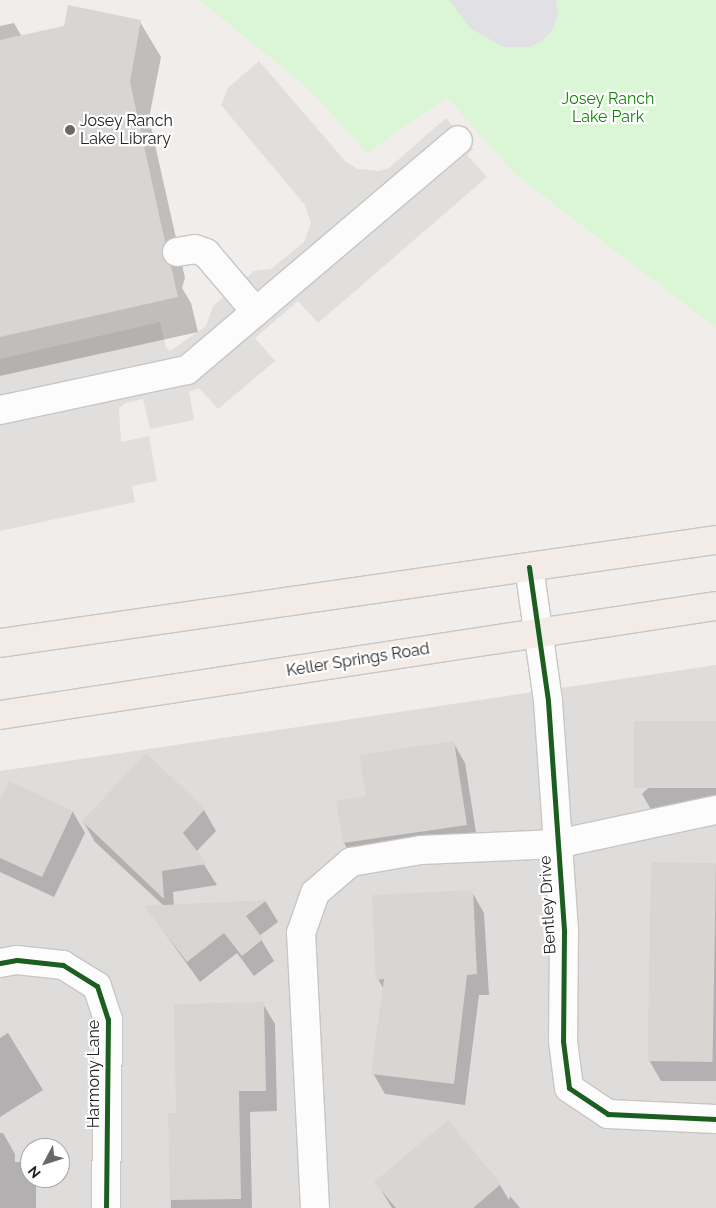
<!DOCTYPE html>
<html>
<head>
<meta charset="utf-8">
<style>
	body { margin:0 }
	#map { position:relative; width:716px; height:1208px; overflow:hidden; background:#f0edea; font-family:Raleway,sans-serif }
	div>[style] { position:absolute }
	.residential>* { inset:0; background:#dfdddc }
	.park>* { inset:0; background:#dbf6d5 }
	.parking>* { inset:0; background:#e0dfde }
	.plaza>* { inset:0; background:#e1e1e5 }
	.shadow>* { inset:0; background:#0003 }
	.building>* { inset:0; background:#d8d5d3; transform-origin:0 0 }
	.roads { filter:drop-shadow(1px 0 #c7c6c5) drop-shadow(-1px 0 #c7c6c5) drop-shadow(0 1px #c7c6c5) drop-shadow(0 -1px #c7c6c5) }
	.minor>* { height:28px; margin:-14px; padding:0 14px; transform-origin:14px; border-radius:14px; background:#fdfcfc }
	.major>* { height:28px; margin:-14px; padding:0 14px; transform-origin:14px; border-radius:14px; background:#f3ebe6 }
	.cycleway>* { height:5px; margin:-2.5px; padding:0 2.5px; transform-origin:2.5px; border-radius:2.5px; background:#1b5e20 }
	.dots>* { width:14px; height:14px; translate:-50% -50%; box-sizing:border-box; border:2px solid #fff; border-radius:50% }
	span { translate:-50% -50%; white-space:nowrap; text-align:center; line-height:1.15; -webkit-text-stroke:4.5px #fff; paint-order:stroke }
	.park-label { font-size:16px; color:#118505 }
	.poi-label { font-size:16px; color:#222 }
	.left { translate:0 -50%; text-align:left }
	.street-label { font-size:16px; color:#222 }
	.north { position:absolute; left:20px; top:1138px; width:50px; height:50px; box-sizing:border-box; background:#fff; border:1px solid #a7a7a7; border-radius:50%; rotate:230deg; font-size:14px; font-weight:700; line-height:20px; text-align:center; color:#222 }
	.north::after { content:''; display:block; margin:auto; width:18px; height:22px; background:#6a6968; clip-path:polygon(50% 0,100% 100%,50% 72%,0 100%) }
</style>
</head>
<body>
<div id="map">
	<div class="residential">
		<div style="clip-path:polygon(evenodd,716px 665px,716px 1208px,0 1208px,0 771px,716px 665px,30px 1148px,60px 1148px,60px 1178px,30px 1178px,30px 1148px)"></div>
	</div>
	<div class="park">
		<div style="clip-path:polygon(199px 0,716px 0,716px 328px,516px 175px,447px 97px,367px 153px,309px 89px)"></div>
	</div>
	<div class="parking">
		<div style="clip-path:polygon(259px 61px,346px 162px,358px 169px,379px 171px,389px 168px,446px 118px,473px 149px,467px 155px,487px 177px,318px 323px,298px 301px,255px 338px,275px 361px,218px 409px,199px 388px,189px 392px,194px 420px,150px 429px,143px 399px,126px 403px,119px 408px,121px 442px,149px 436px,157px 481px,132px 486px,135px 502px,0 531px,0 359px,160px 322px,166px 348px,170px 351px,206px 326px,213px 306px,254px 271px,271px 269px,304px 242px,311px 223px,305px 205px,221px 105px,228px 88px)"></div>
	</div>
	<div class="plaza">
		<div style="clip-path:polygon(449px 0,556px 0,558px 15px,552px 31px,541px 41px,531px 47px,503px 47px,470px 28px)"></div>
	</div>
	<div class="shadow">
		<div style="clip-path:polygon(140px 22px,161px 57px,149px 118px,185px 278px,182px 288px,191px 303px,198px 332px,0 376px,0 26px,14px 23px,22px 37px)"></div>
		<div style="clip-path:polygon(716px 723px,716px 809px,654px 815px,642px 794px)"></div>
		<div style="clip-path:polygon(453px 742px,465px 763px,478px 845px,356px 864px,344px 843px,337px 802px,367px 797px)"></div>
		<div style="clip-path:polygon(146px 755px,204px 810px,216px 831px,196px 852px,217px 885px,173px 892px,174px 906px,266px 902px,278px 922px,259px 936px,274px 961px,254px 976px,237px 953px,200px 982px,146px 907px,164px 906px,95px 842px,83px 821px)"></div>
		<div style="clip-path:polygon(10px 782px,73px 812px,85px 833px,54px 897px,0 872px,0 803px)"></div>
		<div style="clip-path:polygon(716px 864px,716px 1081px,661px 1081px,649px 1060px)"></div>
		<div style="clip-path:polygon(472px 892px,484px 913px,489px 995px,479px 995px,465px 1105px,385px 1094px,373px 1073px,384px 990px,378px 979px)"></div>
		<div style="clip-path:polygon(263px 1004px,275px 1024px,277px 1111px,250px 1112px,252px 1208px,171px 1208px,169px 1114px,178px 1114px)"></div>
		<div style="clip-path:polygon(8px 1033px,43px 1090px,0 1117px,0 1038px)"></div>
		<div style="clip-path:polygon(0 1133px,3px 1133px,15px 1154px,15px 1162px,24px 1162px,30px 1178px,36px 1183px,36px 1208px,0 1208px)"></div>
		<div style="clip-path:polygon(376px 1182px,500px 1185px,509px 1200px,510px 1196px,520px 1208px,392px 1208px)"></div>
	</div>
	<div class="building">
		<div style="clip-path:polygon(68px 5px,141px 20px,130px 82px,165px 242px,162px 255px,171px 266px,178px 297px,0 337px,0 40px,64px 26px)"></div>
		<div style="left:716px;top:721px;width:67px;height:82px;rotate:90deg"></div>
		<div style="clip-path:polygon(454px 741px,467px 825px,343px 843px,336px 801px,366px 796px,359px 755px)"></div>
		<div style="clip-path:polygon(146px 753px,205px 809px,183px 833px,207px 864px,162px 871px,164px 899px,82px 821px)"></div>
		<div style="clip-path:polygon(9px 781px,73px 811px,42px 877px,0 858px,0 800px)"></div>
		<div style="left:651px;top:862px;width:65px;height:199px;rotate:1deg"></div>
		<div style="clip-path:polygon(473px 890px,477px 974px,467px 975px,454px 1084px,371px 1074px,384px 979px,376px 980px,372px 895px)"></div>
		<div style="clip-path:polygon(267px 900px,246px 916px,263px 939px,242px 956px,224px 933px,187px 962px,144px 906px)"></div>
		<div style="clip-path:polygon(264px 1002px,266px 1091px,239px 1091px,241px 1199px,170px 1200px,168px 1113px,176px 1113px,174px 1004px)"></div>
		<div style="clip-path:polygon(448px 1120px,501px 1184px,473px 1208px,396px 1208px,374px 1182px)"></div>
	</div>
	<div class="roads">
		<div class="minor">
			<div style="left:177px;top:252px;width:18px;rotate:-9deg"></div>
			<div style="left:195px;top:249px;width:12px;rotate:20deg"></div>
			<div style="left:206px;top:253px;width:77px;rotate:49.7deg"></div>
			<div style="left:0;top:410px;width:191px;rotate:-12.1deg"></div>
			<div style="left:187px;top:370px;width:355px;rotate:-40.3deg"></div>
			<div style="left:529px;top:567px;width:135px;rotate:81.9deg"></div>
			<div style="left:548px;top:701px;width:232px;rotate:86deg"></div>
			<div style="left:564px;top:932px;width:109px;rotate:90.5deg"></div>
			<div style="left:563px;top:1041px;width:47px;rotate:82.7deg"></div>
			<div style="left:569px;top:1088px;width:47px;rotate:33.7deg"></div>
			<div style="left:608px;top:1114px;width:108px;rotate:2.7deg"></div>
			<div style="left:0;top:963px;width:17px;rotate:-10deg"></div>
			<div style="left:17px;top:960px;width:46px;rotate:6.2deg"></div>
			<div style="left:63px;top:965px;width:40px;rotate:32deg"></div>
			<div style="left:97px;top:986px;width:35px;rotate:72deg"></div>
			<div style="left:108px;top:1019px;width:189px;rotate:90.6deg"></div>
			<div style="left:315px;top:1208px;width:275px;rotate:-92.9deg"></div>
			<div style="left:301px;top:933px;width:42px;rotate:-70.7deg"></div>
			<div style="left:315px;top:893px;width:48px;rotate:-40.7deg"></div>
			<div style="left:351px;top:862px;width:71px;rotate:-9.7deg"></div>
			<div style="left:421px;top:850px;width:136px;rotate:-2.5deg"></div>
			<div style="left:557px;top:844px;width:163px;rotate:-12.1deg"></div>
		</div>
		<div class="major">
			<div style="left:0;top:643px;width:723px;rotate:-8.19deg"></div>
			<div style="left:0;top:715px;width:724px;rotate:-8.66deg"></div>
		</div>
	</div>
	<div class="cycleway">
		<div style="left:529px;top:567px;width:135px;rotate:81.9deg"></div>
		<div style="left:548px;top:701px;width:232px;rotate:86deg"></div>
		<div style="left:564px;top:932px;width:109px;rotate:90.5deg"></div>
		<div style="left:563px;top:1041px;width:47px;rotate:82.7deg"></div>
		<div style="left:569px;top:1088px;width:47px;rotate:33.7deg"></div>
		<div style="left:608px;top:1114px;width:108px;rotate:2.7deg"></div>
		<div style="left:0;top:963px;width:17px;rotate:-10deg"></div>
		<div style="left:17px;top:960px;width:46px;rotate:6.2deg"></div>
		<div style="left:63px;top:965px;width:40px;rotate:32deg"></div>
		<div style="left:97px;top:986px;width:35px;rotate:72deg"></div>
		<div style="left:108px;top:1019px;width:189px;rotate:90.6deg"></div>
	</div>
	<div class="dots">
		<div style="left:70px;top:130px;background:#6a6968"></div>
	</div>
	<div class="park-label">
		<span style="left:608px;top:108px">Josey Ranch<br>Lake Park</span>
	</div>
	<div class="poi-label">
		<span class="left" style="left:80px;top:130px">Josey Ranch<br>Lake Library</span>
	</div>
	<div class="street-label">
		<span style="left:358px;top:660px;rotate:-9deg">Keller Springs Road</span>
		<span style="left:548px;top:905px;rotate:-93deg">Bentley Drive</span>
		<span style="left:94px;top:1074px;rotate:-90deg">Harmony Lane</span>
	</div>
	<div class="north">N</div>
</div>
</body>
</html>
